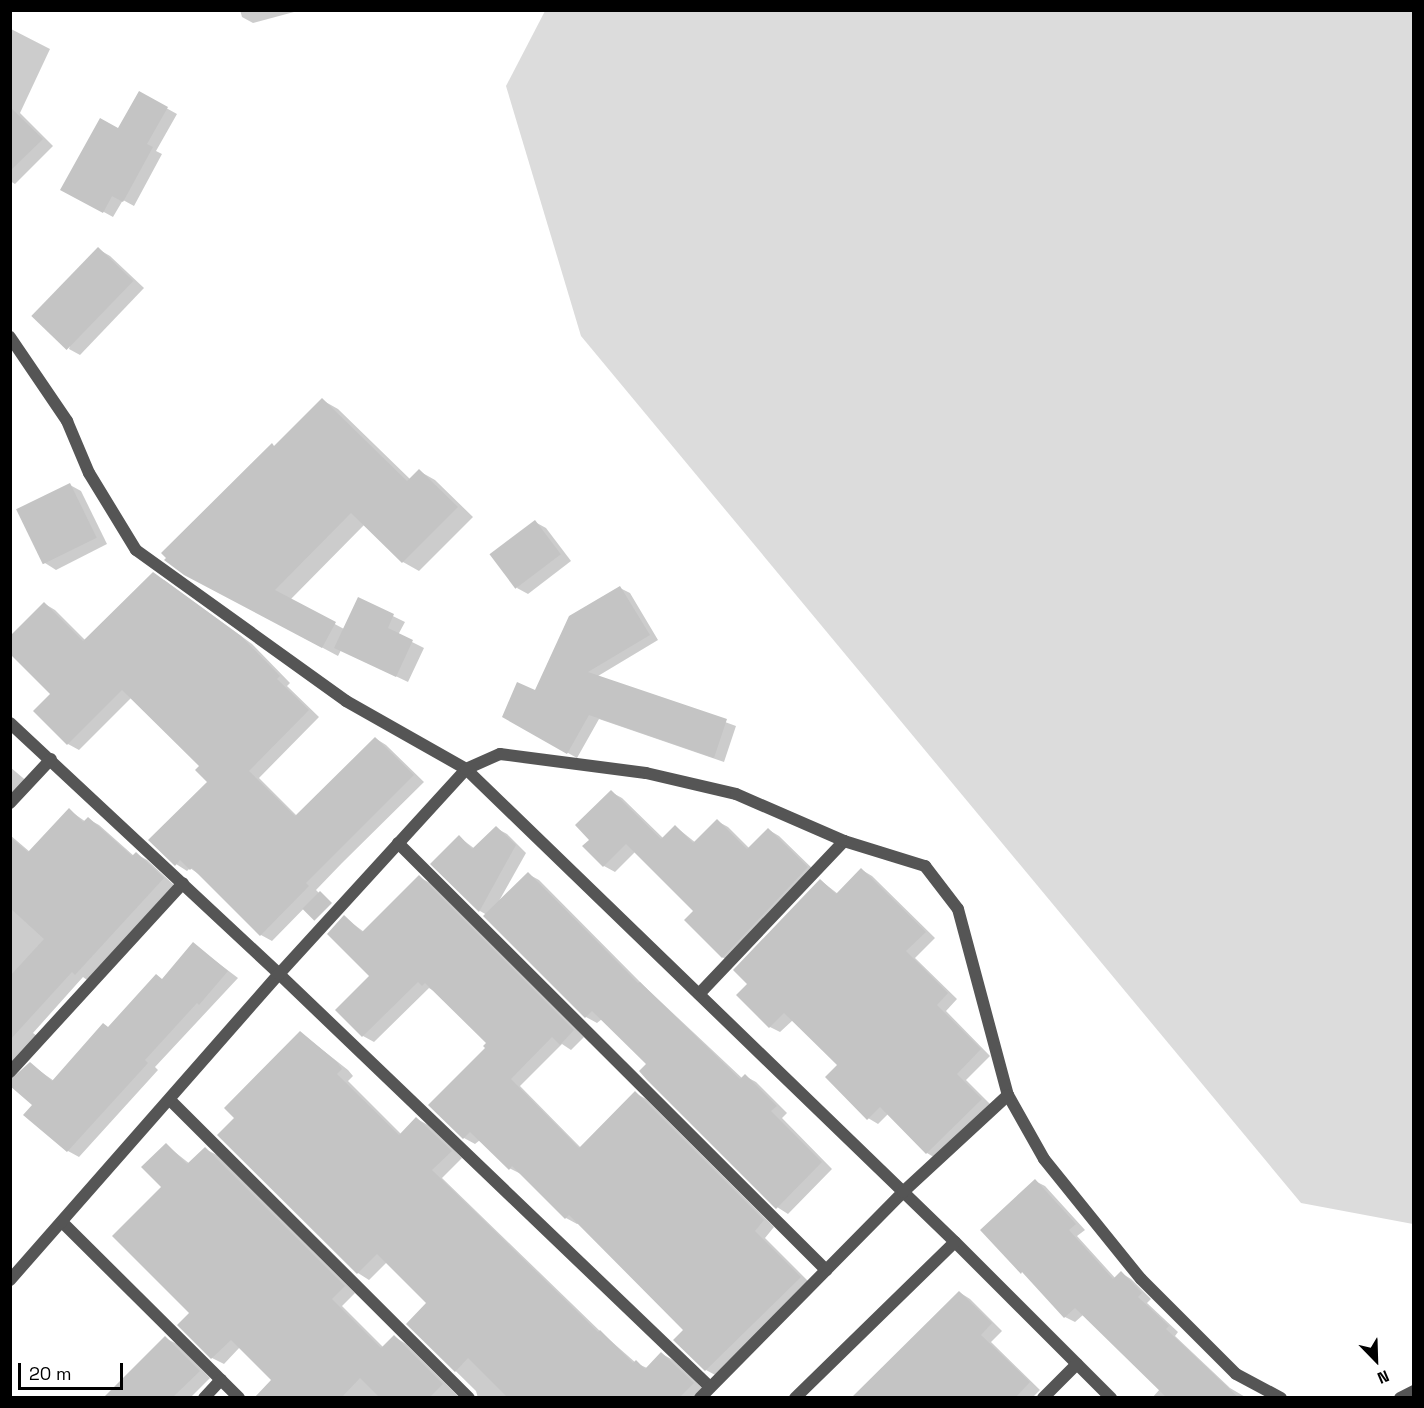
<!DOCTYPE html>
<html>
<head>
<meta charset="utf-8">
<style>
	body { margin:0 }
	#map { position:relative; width:1424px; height:1408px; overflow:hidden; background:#fff; font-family:"Space Grotesk",sans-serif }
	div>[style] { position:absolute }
	.green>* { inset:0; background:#dcdcdc }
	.shadow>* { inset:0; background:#0003 }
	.building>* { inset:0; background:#c4c4c4; transform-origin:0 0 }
	.minor>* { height:12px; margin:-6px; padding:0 6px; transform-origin:6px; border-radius:6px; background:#555 }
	span { translate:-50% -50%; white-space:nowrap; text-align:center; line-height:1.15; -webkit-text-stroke:6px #fff; paint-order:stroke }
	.frame { position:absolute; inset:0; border:12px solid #000; pointer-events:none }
	.north { position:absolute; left:1346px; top:1330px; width:60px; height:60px; -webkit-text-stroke:4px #fff; paint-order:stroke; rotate:157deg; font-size:16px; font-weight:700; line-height:24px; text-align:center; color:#000 }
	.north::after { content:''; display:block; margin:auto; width:21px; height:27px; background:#000; clip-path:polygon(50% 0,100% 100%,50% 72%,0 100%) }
	.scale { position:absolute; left:18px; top:1363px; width:105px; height:27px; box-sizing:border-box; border:3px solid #000; border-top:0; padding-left:8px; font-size:18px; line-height:21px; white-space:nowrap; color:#000; -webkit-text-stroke:4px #fff; paint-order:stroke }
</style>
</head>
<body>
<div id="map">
	<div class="green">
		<div style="clip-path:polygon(545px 11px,1413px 11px,1413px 1224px,1301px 1203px,581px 336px,506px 86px)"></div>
	</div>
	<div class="shadow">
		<div style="clip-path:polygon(240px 10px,294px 10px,294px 12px,253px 23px,242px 17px)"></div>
		<div style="clip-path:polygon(11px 29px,50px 49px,20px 113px,53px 146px,15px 184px,10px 181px)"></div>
		<div style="clip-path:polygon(139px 93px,177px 114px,156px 151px,162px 154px,134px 206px,123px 200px,113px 217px,62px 189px,119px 130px)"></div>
		<div style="clip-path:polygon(98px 249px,110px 256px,144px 288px,80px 355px,69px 349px)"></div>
		<div style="clip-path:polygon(322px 400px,338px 409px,411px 480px,419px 471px,435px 480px,473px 517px,419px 571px,403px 562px,365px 524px,290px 600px,344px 629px,358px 599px,405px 622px,398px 635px,424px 648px,408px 682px,341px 650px,338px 656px,202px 583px,275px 447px)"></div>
		<div style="clip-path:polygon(70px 485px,81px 491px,107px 544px,56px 570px,45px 563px,18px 510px)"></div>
		<div style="clip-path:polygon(535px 522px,546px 528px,571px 561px,528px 594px,517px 588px)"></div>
		<div style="clip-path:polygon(164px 580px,252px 644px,290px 683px,287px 686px,319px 717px,259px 778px,297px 816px,375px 738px,386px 745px,424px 782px,342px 863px,316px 890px,319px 893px,272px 941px,261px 935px,200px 875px,190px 868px,187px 871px,176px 864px,209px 782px,202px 766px,132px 697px,79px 750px,68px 744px,35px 711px,52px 694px,45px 604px,55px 610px,86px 641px)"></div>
		<div style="clip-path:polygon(620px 588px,630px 593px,658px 640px,598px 676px,736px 726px,724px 762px,599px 719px,577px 758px,504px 717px,536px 692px)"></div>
		<div style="clip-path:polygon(10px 767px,29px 783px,10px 805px)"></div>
		<div style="clip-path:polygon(611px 792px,622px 798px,664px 839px,676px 827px,696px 843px,717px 821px,728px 827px,750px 849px,769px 830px,779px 836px,818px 874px,733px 963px,722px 957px,696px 911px,635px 852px,615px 872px,604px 866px,584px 846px,591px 840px)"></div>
		<div style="clip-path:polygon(69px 810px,86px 822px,88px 819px,99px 825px,134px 856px,136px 854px,147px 860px,174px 885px,87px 980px,83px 977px,33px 1033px,37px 1036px,13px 1076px,14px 1081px,30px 1064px,54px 1081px,163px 980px,193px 944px,238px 978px,155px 1067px,158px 1070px,79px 1157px,68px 1151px,34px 1105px,10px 1084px,10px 835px,30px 852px)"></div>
		<div style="clip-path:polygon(496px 828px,507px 834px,526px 853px,499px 901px,528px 874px,539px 880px,644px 986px,743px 1079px,745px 1076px,756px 1082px,787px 1113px,782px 1118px,832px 1169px,788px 1214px,777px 1207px,648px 1064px,602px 1019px,597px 1023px,586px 1017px,485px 916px,487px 915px,480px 911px,459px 837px,475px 849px)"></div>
		<div style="clip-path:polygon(862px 870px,872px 876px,935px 938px,915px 958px,957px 999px,946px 1011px,990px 1056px,966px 1080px,991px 1105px,937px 1159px,927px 1153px,888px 1114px,878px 1124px,868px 1118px,839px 1065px,793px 1020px,780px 1032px,770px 1027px,749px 984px,820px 880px,838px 894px)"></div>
		<div style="clip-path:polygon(419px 877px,430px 883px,584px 1037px,571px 1050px,562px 1044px,520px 1086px,581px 1148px,635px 1093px,646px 1099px,774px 1227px,765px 1238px,811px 1284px,717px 1376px,706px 1370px,685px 1330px,579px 1223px,577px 1224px,566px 1218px,521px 1174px,509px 1168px,480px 1140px,475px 1144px,464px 1138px,430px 1105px,487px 1048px,488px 1043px,434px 991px,429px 988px,374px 1042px,363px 1036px,371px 976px,344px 917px,364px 932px)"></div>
		<div style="clip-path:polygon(301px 1033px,348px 1070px,353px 1076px,348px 1081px,401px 1134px,417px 1119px,428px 1125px,462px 1158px,442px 1178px,603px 1334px,636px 1363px,647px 1368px,662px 1354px,673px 1360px,704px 1390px,696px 1398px,478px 1398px,476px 1391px,408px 1324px,428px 1303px,387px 1262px,369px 1280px,358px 1273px,236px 1118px)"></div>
		<div style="clip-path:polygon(166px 1145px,190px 1164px,205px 1149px,217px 1155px,355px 1293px,342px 1306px,384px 1348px,395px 1337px,406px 1344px,460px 1398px,256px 1398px,273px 1380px,240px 1347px,224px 1364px,212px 1358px,164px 1187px)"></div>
		<div style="clip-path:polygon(1035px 1181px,1045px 1186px,1085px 1230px,1077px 1236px,1116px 1279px,1121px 1273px,1131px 1279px,1151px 1299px,1147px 1303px,1178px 1332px,1175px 1336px,1230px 1388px,1247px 1398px,1152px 1398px,1160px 1389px,1083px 1315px,1075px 1322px,1065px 1317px)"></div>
		<div style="clip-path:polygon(959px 1292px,970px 1299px,1002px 1331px,991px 1342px,1040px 1390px,1032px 1398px,855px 1398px)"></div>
		<div style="clip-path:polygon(165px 1338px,177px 1344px,210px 1378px,190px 1398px,105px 1398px)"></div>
	</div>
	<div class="building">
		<div style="clip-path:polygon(139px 91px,168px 107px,147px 144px,153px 147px,123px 202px,112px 196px,103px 213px,60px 190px,100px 118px,118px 128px)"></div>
		<div style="clip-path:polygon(10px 107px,43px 139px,10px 171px)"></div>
		<div style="left:98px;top:247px;width:49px;height:96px;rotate:44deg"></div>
		<div style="clip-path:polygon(322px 398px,407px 481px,419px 469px,458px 507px,402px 563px,351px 513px,275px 590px,336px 622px,322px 648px,184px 575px,164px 560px,166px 558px,161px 553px,272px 443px,274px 446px)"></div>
		<div style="left:70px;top:483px;width:61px;height:60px;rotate:64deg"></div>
		<div style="left:535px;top:520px;width:43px;height:57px;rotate:53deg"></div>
		<div style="clip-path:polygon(153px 572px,241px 636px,280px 676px,277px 679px,309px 710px,249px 771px,295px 816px,375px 737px,414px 775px,306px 883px,309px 886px,260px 936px,192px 868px,190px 870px,180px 860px,175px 866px,148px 840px,207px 782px,195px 770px,199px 766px,122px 690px,67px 745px,33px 711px,50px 694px,10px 654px,10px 636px,44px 602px,83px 641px)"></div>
		<div style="clip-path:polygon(620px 586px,650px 635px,588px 672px,727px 719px,714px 758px,589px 715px,567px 754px,502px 717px,517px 682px,535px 690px,569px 616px)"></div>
		<div style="clip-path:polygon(358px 597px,394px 614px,388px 628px,413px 640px,396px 677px,334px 648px)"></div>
		<div style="clip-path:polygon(611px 790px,661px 839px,675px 825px,693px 843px,717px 819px,747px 849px,768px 828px,808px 867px,722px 958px,684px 920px,693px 911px,626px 844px,603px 867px,582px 846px,589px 840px,575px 825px)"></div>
		<div style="clip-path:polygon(69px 808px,83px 822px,88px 817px,132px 856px,136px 852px,164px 878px,75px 975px,72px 972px,10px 1040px,10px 976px,44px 939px,10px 908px,10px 837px,28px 852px)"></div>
		<div style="clip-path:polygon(496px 826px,516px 845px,479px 912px,430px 864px,459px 835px,472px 849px)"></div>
		<div style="clip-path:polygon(861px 868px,926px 932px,906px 951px,948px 993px,937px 1005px,981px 1049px,957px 1074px,982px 1099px,926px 1154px,880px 1107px,867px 1120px,825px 1077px,837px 1065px,784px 1013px,769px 1028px,736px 995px,747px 984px,733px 970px,820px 879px,836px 894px)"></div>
		<div style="clip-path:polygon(528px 872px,638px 983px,640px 982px,740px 1079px,745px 1074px,777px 1106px,771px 1111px,822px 1162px,776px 1209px,647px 1080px,639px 1071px,646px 1064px,592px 1011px,585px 1018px,483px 916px)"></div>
		<div style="clip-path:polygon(419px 875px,574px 1030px,560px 1045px,552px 1037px,511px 1079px,579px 1148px,635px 1091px,764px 1220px,755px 1231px,801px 1277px,705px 1371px,673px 1340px,683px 1330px,569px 1215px,565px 1219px,512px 1166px,509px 1170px,470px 1132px,463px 1139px,428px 1105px,485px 1048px,483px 1046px,486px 1043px,425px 983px,422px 986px,418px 982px,362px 1037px,335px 1010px,369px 976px,327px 934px,344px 915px,362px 932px)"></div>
		<div style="left:320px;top:891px;width:17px;height:25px;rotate:45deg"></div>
		<div style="clip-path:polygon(193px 942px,228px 971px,199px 1005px,197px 1003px,145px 1060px,148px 1063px,67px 1152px,23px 1115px,32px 1105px,10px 1086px,10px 1080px,30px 1062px,52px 1081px,103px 1023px,108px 1027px,156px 974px,162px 979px)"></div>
		<div style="clip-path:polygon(300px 1031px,337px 1062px,342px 1069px,337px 1074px,399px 1135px,416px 1117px,452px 1151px,432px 1170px,598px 1332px,600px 1330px,633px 1363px,636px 1360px,645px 1369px,661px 1352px,694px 1383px,679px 1398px,508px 1398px,468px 1358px,455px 1372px,406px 1324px,426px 1303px,377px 1254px,357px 1274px,217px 1135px,234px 1118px,224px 1108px)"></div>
		<div style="clip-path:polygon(166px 1143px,187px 1164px,205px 1147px,345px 1286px,332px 1299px,381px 1348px,394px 1335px,443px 1384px,429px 1398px,380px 1398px,360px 1378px,341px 1398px,254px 1398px,271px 1380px,231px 1340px,211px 1359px,177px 1325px,189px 1313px,112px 1236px,161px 1187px,141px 1167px)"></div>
		<div style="clip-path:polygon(1035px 1179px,1076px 1224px,1069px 1230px,1113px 1279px,1121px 1271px,1142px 1293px,1138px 1297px,1169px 1326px,1166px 1329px,1239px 1398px,1167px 1398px,1075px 1308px,1064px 1318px,1022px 1272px,1021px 1274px,980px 1230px)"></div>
		<div style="clip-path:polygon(959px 1291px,992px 1323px,981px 1335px,1030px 1382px,1015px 1398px,851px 1398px)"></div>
		<div style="clip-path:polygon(165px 1336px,200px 1371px,172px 1398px,103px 1398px)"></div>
	</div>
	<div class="minor">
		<div style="left:10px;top:337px;width:102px;rotate:55.8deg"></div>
		<div style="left:67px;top:421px;width:56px;rotate:67.1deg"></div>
		<div style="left:89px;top:473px;width:90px;rotate:58.6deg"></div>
		<div style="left:136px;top:550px;width:259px;rotate:35.7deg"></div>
		<div style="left:346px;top:701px;width:138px;rotate:29.5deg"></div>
		<div style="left:466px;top:769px;width:680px;rotate:44.05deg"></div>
		<div style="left:955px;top:1242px;width:221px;rotate:45deg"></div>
		<div style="left:10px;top:723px;width:368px;rotate:43deg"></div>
		<div style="left:279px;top:974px;width:597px;rotate:43.78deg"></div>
		<div style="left:10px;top:803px;width:60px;rotate:-47deg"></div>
		<div style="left:398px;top:843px;width:605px;rotate:44.93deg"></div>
		<div style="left:699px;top:994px;width:211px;rotate:-46.5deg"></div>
		<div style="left:10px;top:1072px;width:256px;rotate:-47.5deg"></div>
		<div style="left:170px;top:1100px;width:422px;rotate:44.9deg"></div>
		<div style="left:63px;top:1223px;width:248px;rotate:44.8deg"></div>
		<div style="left:10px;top:1280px;width:407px;rotate:-48.7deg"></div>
		<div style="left:279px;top:974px;width:277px;rotate:-47.6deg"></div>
		<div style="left:466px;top:769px;width:37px;rotate:-24deg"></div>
		<div style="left:500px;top:754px;width:147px;rotate:7.4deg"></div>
		<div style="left:646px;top:773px;width:92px;rotate:13.1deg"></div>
		<div style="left:736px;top:794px;width:118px;rotate:23.5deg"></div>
		<div style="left:844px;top:841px;width:85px;rotate:17.2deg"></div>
		<div style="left:925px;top:866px;width:54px;rotate:52.5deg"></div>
		<div style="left:958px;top:909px;width:193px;rotate:75deg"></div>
		<div style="left:1008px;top:1095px;width:73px;rotate:60.6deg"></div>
		<div style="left:1044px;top:1159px;width:154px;rotate:51.1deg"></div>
		<div style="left:1141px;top:1279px;width:134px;rotate:45deg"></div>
		<div style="left:1236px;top:1374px;width:51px;rotate:28.1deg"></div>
		<div style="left:204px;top:1398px;width:25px;rotate:-47deg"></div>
		<div style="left:700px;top:1398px;width:289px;rotate:-45.4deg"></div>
		<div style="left:903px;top:1192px;width:143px;rotate:-42.7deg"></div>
		<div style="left:795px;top:1398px;width:223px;rotate:-44.3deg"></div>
		<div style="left:1043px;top:1398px;width:48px;rotate:-45deg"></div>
		<div style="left:1400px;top:1398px;width:16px;rotate:-27deg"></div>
	</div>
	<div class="frame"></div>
	<div class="north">N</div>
	<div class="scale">20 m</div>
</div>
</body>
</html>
